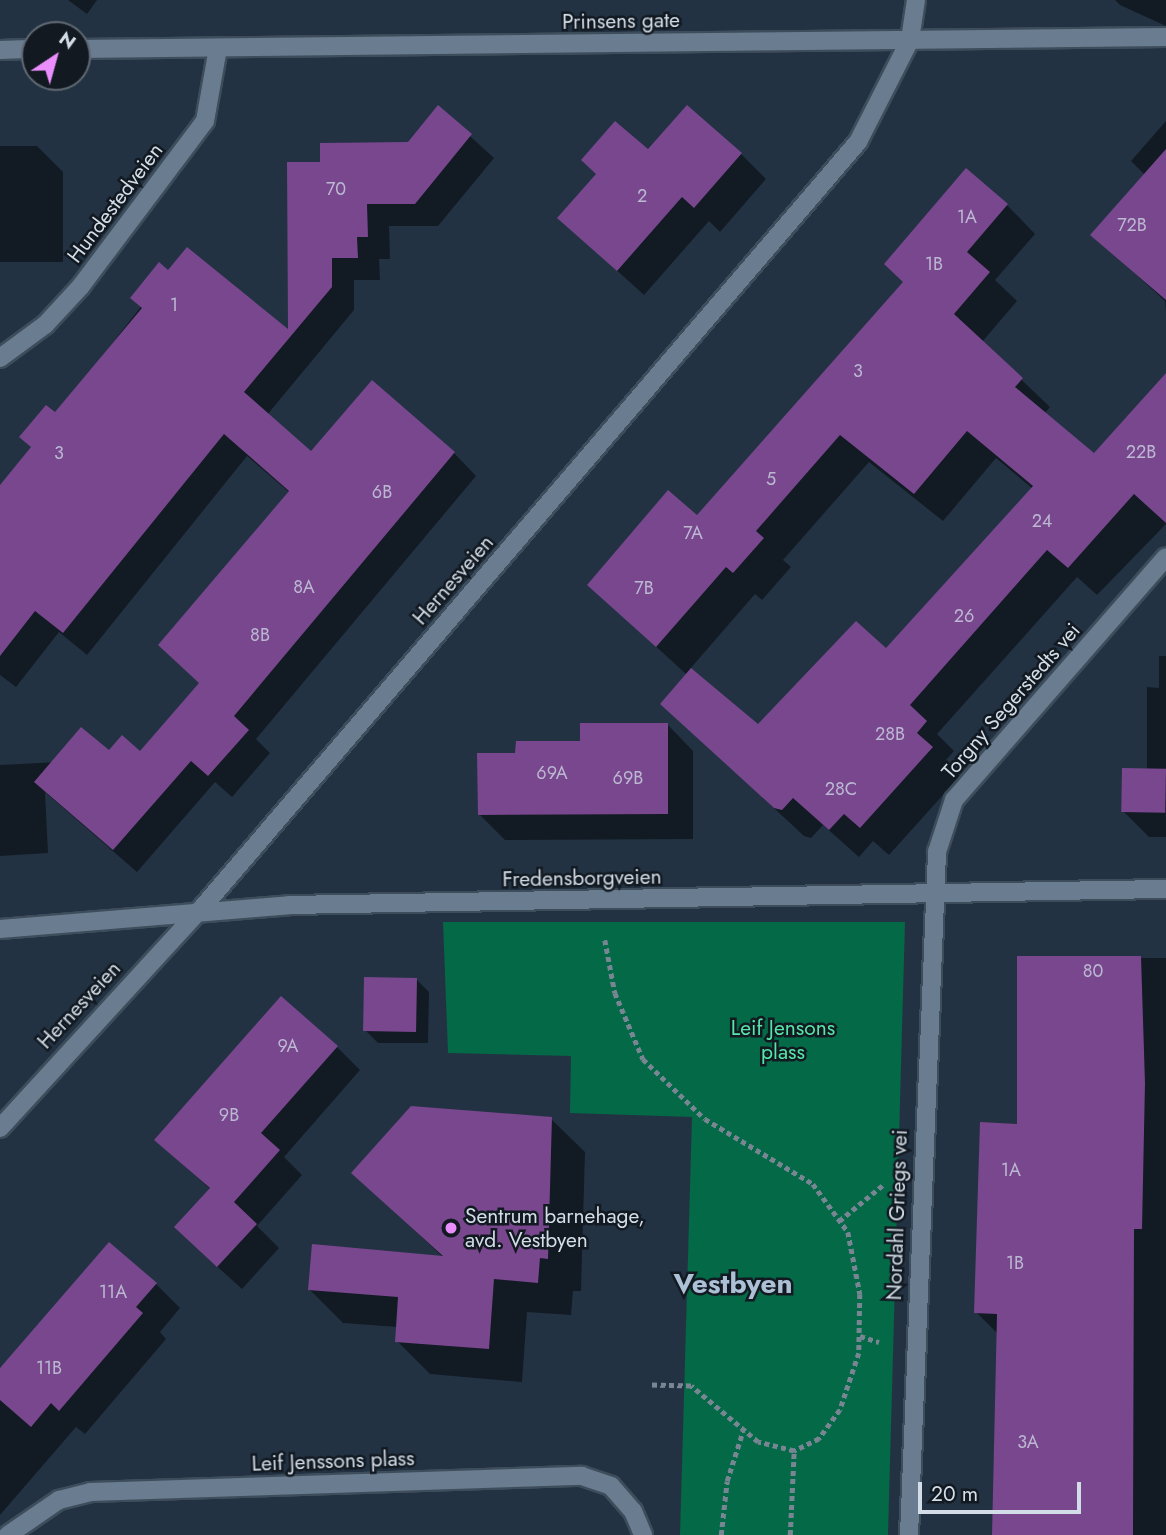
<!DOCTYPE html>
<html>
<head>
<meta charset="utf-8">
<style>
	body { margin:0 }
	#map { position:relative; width:1166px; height:1535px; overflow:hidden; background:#223243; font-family:Jost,sans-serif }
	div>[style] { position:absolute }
	.green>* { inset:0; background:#046946 }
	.shadow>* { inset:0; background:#0007 }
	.building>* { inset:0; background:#78478e; transform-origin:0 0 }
	.path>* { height:4.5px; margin-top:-2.25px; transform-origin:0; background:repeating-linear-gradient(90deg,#788593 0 5px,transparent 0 8.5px) }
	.roads { filter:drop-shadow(2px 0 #3e4d5b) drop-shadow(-2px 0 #3e4d5b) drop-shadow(0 2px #3e4d5b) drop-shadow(0 -2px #3e4d5b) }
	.minor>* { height:18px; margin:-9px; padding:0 9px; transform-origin:9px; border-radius:9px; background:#6a7c90 }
	.dots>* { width:19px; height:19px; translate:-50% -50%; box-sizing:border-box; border:4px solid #121921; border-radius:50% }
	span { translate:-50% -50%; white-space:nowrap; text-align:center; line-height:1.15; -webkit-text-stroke:5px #121921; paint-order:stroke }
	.number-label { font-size:18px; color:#bcb8d2 }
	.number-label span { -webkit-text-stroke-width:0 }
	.street-label { font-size:21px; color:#d3dde8 }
	.park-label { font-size:21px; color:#56e6a8 }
	.poi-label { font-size:21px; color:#d3dde8 }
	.left { translate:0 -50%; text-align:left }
	.district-label { font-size:28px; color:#acc0d6; font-weight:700 }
	.north { position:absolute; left:21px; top:21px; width:70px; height:70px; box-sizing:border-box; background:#121921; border:2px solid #5f6771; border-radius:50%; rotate:36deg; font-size:19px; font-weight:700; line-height:28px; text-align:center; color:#d3dde8 }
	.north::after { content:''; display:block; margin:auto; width:24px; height:32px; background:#ea8dfd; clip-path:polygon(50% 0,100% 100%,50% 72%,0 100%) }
	.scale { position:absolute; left:918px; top:1482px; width:163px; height:32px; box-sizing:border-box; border:4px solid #d3dde8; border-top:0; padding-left:9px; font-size:21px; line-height:24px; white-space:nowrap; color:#d3dde8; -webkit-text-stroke:5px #121921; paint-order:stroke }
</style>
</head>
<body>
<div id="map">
	<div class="green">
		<div style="clip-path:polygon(443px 922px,905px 922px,888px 1535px,680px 1535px,692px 1117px,570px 1113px,571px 1056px,448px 1053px)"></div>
	</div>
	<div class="shadow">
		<div style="clip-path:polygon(68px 0,97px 0,87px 14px)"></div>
		<div style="clip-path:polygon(1115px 0,1166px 0,1166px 26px,1120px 5px)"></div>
		<div style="clip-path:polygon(439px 108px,494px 158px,438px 226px,389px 226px,390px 259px,379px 259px,380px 280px,354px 280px,354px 310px,267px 415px,311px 453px,454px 453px,476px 476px,256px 739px,270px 753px,232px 797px,215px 782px,137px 872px,45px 792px,48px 853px,0 856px,0 765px,136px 758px,201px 684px,290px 493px,247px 456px,87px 655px,59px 632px,16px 687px,0 675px,0 487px,168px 272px,290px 332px,322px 164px,409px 144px)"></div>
		<div style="clip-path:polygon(1166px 121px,1166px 312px,1165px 301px,1093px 235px,1145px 175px,1131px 161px)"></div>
		<div style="clip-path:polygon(0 146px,37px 146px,63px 172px,63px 262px,0 262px)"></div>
		<div style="clip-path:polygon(648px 152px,741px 154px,766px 179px,720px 232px,709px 221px,644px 295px,559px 218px,598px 174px)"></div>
		<div style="clip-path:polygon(evenodd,1007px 205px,1035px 234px,995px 280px,1017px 301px,982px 342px,1050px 407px,1044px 414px,1094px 455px,1166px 375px,1166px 524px,1097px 595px,1077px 577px,937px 734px,954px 751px,945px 761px,960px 776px,889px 855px,873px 841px,859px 857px,823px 825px,811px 838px,804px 836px,662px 704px,687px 675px,589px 585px,697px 518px,1007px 205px,996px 458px,1033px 489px,886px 650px,758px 727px,690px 669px,755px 594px,762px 600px,791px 567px,783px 560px,869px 462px,943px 521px,996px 458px)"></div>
		<div style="clip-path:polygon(1159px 656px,1166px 656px,1166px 837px,1149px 837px,1123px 811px,1147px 770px,1147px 687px,1159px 688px)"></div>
		<div style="clip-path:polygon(668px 725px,693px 751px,693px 839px,505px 840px,479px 814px,517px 754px)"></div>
		<div style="clip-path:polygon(1019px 958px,1166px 958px,1166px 1535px,994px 1535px,999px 1335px,976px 1312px,1019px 1126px)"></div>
		<div style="clip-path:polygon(416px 979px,429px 992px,428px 1043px,378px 1043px,365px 1030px)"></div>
		<div style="clip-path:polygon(337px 1047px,360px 1070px,284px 1157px,302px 1175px,257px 1226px,279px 1248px,242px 1289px,200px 1251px,211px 1190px,157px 1140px)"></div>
		<div style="clip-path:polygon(551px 1119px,585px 1152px,581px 1291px,573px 1291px,571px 1315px,527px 1312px,522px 1382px,430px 1374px,397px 1341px,398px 1327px,343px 1323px,310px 1290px,444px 1258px,353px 1173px)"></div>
		<div style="clip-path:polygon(156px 1284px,180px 1308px,160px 1332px,166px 1339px,85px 1434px,76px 1427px,0 1515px,0 1370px)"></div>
	</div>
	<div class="building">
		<div style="clip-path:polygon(438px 105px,472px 134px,415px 204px,367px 204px,368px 237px,357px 237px,358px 258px,332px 258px,332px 287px,244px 392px,311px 451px,372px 380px,455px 452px,234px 716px,249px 730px,208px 776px,191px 761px,113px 850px,34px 782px,81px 727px,109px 750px,122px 735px,140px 751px,199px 683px,158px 645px,289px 491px,224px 434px,63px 633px,35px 611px,0 656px,0 485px,31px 447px,19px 437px,46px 405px,55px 412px,142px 308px,130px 298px,159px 262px,168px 270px,187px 247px,288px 329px,287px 162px,320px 162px,320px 143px,408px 142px)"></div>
		<div style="clip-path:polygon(687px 105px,742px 153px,694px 208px,682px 197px,617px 271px,557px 218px,596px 174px,581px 160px,615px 121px,648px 149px)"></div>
		<div style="clip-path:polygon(1166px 149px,1166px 300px,1090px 235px)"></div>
		<div style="clip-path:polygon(966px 168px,1008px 204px,967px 252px,990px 272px,954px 314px,1023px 378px,1015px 387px,1094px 453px,1166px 373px,1166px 523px,1134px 494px,1068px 568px,1047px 550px,910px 705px,927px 721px,917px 733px,933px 747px,860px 828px,844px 814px,829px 830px,793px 798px,782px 810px,774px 808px,660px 704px,691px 668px,758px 724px,856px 621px,886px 648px,1033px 486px,967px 431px,914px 494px,840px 435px,756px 531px,764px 538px,733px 573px,726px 567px,656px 647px,587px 585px,668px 490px,697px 515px,903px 282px,884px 264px)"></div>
		<div style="clip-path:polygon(580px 723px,668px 723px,668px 814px,478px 815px,477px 753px,515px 753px,516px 741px,580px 741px)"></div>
		<div style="left:1122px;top:768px;width:44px;height:44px;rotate:1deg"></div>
		<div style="clip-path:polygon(1017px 956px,1141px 956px,1145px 1083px,1142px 1229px,1134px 1229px,1133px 1535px,992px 1535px,997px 1314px,974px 1313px,980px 1122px,1017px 1124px)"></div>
		<div style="left:364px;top:977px;width:53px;height:54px;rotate:1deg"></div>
		<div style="clip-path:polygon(281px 996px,338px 1046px,261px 1133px,280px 1150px,234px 1202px,257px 1224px,217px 1267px,174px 1227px,210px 1188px,154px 1140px)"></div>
		<div style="clip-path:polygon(411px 1106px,552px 1117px,548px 1259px,540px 1258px,538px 1283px,494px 1279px,489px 1349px,395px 1342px,398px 1297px,308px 1290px,312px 1244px,443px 1256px,351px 1173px)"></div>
		<div style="clip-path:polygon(109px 1242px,157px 1283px,136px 1307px,143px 1313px,59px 1411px,51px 1403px,31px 1427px,0 1400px,0 1368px)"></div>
	</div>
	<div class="path">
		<div style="left:605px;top:940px;width:54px;rotate:79.3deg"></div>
		<div style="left:615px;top:993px;width:72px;rotate:67deg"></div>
		<div style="left:643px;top:1059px;width:86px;rotate:44.1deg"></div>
		<div style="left:705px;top:1119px;width:126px;rotate:31deg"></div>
		<div style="left:813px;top:1184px;width:59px;rotate:53.9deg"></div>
		<div style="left:848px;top:1232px;width:63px;rotate:79deg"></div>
		<div style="left:860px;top:1294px;width:59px;rotate:91deg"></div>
		<div style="left:859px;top:1353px;width:60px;rotate:108.4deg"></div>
		<div style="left:840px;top:1410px;width:36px;rotate:126deg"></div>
		<div style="left:819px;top:1439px;width:28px;rotate:154deg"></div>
		<div style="left:794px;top:1451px;width:37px;rotate:-166deg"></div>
		<div style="left:758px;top:1442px;width:87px;rotate:-140.1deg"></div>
		<div style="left:691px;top:1386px;width:41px;rotate:-178.6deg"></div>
		<div style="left:839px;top:1221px;width:58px;rotate:-39.4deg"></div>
		<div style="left:860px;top:1336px;width:20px;rotate:18deg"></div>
		<div style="left:721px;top:1535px;width:54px;rotate:-83.7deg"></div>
		<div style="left:727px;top:1481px;width:52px;rotate:-72.3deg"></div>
		<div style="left:790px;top:1535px;width:84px;rotate:-87.3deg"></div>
	</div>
	<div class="roads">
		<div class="minor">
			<div style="left:77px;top:49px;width:1089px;rotate:-0.63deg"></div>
			<div style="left:0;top:50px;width:35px;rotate:-2deg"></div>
			<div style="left:0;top:358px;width:56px;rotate:-36.3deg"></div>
			<div style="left:45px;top:325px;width:53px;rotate:-47.3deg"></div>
			<div style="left:81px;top:286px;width:206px;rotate:-53.1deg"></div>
			<div style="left:205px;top:121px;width:74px;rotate:-79.9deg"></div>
			<div style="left:0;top:929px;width:290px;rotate:-4.7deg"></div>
			<div style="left:289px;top:905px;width:877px;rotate:-1.05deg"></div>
			<div style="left:0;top:1128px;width:297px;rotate:-47.5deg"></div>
			<div style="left:201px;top:909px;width:1010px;rotate:-49.42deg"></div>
			<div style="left:858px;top:142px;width:114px;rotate:-63deg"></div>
			<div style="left:910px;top:40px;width:40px;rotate:-81.5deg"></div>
			<div style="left:8px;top:1535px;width:62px;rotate:-34.5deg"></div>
			<div style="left:59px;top:1500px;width:32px;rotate:-14deg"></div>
			<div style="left:90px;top:1492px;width:492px;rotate:-1.9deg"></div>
			<div style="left:582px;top:1476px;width:31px;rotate:19deg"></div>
			<div style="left:611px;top:1486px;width:33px;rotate:49deg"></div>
			<div style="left:633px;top:1511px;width:26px;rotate:67deg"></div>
			<div style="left:909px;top:1535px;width:684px;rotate:-87.65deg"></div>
			<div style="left:937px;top:852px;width:55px;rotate:-71.9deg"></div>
			<div style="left:954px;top:800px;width:322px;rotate:-48.9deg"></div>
		</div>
	</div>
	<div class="dots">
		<div style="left:451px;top:1228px;background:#ea8dfd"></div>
	</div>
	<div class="number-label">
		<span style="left:336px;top:189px">70</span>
		<span style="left:642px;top:196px">2</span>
		<span style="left:967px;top:217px">1A</span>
		<span style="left:1132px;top:225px">72B</span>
		<span style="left:934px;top:264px">1B</span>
		<span style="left:174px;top:305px">1</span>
		<span style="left:858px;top:371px">3</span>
		<span style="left:1141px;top:452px">22B</span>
		<span style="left:59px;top:453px">3</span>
		<span style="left:771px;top:479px">5</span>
		<span style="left:382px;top:492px">6B</span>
		<span style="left:1042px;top:521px">24</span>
		<span style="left:693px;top:533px">7A</span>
		<span style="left:304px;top:587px">8A</span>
		<span style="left:644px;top:588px">7B</span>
		<span style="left:964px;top:616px">26</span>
		<span style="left:260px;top:635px">8B</span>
		<span style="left:890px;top:734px">28B</span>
		<span style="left:552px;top:773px">69A</span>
		<span style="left:628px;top:778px">69B</span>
		<span style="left:841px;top:789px">28C</span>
		<span style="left:1093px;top:971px">80</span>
		<span style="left:288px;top:1046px">9A</span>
		<span style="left:229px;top:1115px">9B</span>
		<span style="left:1011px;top:1170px">1A</span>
		<span style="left:1015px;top:1263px">1B</span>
		<span style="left:113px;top:1292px">11A</span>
		<span style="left:49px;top:1368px">11B</span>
		<span style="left:1028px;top:1442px">3A</span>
	</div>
	<div class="street-label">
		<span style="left:621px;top:21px;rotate:-1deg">Prinsens gate</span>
		<span style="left:115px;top:203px;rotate:-53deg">Hundestedveien</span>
		<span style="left:453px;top:580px;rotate:-49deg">Hernesveien</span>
		<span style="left:1011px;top:701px;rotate:-49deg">Torgny Segerstedts vei</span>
		<span style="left:582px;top:878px;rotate:-1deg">Fredensborgveien</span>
		<span style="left:79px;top:1005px;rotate:-47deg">Hernesveien</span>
		<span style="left:897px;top:1215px;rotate:-88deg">Nordahl Griegs vei</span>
		<span style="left:333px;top:1461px;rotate:-2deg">Leif Jenssons plass</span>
	</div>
	<div class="park-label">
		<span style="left:783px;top:1040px">Leif Jensons<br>plass</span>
	</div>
	<div class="poi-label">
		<span class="left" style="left:465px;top:1228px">Sentrum barnehage,<br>avd. Vestbyen</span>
	</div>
	<div class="district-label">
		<span style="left:733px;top:1284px">Vestbyen</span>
	</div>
	<div class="north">N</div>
	<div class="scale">20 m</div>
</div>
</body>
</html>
